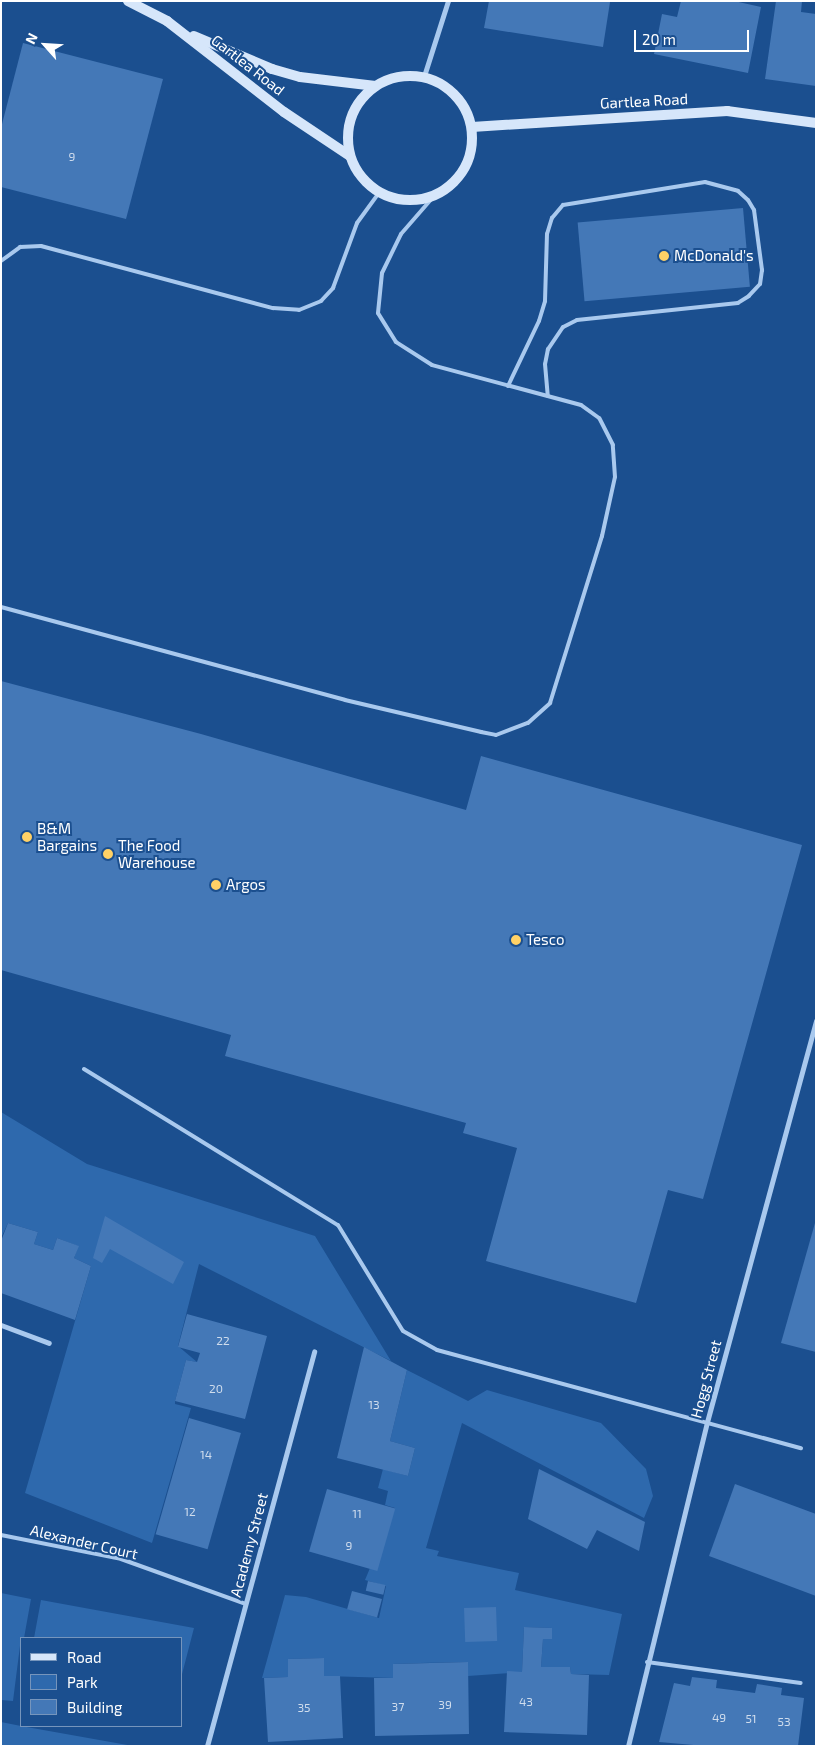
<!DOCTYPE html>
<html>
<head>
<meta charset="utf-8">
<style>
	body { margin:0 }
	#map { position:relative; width:817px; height:1747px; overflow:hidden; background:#1b4f8f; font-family:"Exo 2",sans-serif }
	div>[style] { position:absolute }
	.green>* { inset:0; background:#2e69ad }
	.building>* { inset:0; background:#4478b7; transform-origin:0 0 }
	.lane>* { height:4px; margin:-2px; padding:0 2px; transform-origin:2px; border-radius:2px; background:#a9c9ee }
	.street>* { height:5px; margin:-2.5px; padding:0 2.5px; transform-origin:2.5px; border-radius:2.5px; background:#a9c9ee }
	.secondary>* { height:10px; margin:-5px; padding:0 5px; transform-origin:5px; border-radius:5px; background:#d6e6fa }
	.secondary>.ring { margin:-5px; padding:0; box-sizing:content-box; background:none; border:10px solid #d6e6fa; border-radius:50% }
	.dots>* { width:14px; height:14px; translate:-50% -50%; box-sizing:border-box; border:2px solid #1b4f8f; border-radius:50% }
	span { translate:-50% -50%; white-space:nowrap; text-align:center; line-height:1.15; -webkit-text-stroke:4px #1b4f8f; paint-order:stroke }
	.number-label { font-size:12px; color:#d0dded }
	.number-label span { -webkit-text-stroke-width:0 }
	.street-label { font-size:15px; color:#fff }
	.poi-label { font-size:15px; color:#fff }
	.left { translate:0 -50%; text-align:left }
	.frame { position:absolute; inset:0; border:2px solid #fff; pointer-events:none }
	.legend { position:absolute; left:20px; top:1637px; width:162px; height:90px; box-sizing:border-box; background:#1b4f8f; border:1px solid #7695bc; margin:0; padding:6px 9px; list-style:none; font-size:15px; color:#fff }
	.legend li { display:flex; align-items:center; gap:10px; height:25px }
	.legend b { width:25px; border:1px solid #7695bc }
	.north { position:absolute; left:20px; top:20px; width:50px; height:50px; -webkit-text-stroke:4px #1b4f8f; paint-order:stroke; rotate:296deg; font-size:14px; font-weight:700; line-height:20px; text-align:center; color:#fff }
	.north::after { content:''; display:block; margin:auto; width:18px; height:22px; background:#fff; clip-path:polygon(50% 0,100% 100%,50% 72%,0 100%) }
	.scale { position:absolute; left:634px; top:30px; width:115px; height:22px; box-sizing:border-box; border:2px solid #fff; border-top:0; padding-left:6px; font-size:15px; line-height:18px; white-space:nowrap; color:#fff; -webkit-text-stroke:4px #1b4f8f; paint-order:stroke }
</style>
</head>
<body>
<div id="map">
	<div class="green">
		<div style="clip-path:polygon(1px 1112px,87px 1164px,315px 1236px,391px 1361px,199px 1264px,178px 1346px,197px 1362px,186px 1360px,175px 1401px,175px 1404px,191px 1408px,152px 1543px,25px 1493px,91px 1266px,74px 1258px,78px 1246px,57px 1238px,53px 1250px,34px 1244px,38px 1232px,8px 1223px,1px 1238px)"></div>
		<div style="clip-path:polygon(407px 1370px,468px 1401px,487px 1390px,601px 1423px,646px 1469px,653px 1496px,644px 1518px,462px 1423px,426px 1548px,439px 1551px,437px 1556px,519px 1573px,515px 1590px,622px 1614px,609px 1675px,571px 1674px,570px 1667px,541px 1667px,543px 1639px,552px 1639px,552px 1628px,524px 1627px,522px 1672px,468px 1676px,467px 1662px,420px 1663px,393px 1664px,393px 1678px,324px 1676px,323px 1658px,288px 1659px,288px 1677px,262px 1678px,285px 1595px,306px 1597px,379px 1618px,386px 1586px,365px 1580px,395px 1508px,385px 1505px,388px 1491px,378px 1488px,383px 1469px,408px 1476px,415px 1448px,390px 1441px)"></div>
		<div style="clip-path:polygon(1px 1593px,31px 1599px,24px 1638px,21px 1638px,13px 1701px,1px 1700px)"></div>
		<div style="clip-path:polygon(41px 1600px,194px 1628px,181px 1678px,181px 1638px,34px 1638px)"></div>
		<div style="clip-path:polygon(1px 1722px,21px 1726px,133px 1746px,1px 1746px)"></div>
	</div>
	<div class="building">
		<div style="clip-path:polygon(489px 1px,610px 2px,603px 47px,484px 28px)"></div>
		<div style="clip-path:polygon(681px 1px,734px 1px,761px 7px,748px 73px,654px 54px,662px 14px,677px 17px)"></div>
		<div style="clip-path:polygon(776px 1px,802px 1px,801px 12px,816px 14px,816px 86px,765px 79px)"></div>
		<div style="clip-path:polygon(23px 43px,163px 79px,126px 219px,1px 187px,1px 128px)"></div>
		<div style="left:743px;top:208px;width:79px;height:166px;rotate:85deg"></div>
		<div style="clip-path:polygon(1px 681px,201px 734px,466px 810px,481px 756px,802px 845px,703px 1199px,668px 1190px,636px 1303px,486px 1261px,517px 1148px,463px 1133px,466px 1123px,225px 1056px,231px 1035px,1px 970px)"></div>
		<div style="clip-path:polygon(105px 1216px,184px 1262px,173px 1284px,110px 1249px,102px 1263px,93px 1258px)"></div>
		<div style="clip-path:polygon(8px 1223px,38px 1232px,34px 1244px,53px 1250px,57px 1238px,79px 1246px,74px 1258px,91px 1266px,75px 1320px,1px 1293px,1px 1241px)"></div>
		<div style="clip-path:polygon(815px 1223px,816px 1223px,816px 1352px,781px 1343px)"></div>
		<div style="clip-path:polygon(187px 1314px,267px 1336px,245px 1419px,175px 1401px,186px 1360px,197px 1362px,200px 1353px,178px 1347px)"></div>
		<div style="clip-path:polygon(364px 1347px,407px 1370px,390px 1441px,415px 1448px,408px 1476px,337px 1458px)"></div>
		<div style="left:189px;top:1418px;width:54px;height:121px;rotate:16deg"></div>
		<div style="clip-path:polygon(539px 1469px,645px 1522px,639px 1551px,597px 1530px,587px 1549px,528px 1519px)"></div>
		<div style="clip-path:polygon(735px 1484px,816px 1514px,816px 1596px,709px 1556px)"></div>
		<div style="left:327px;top:1489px;width:71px;height:65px;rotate:16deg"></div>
		<div style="left:368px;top:1581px;width:18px;height:10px;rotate:13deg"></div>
		<div style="left:352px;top:1591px;width:31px;height:19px;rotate:15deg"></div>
		<div style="left:496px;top:1607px;width:34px;height:32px;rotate:88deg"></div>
		<div style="clip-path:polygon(524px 1627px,552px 1628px,552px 1639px,543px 1639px,541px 1667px,570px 1667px,571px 1674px,589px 1675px,587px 1735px,504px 1732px,507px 1671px,522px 1672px)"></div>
		<div style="clip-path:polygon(324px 1658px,324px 1676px,340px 1676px,343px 1738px,268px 1742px,264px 1678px,288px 1677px,288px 1659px)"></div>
		<div style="clip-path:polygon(468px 1662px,469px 1734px,375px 1736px,374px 1678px,393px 1678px,393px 1664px)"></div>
		<div style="clip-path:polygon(692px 1677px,717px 1680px,716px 1688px,755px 1693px,757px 1684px,782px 1688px,781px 1695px,804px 1698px,798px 1746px,705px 1746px,659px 1742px,674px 1683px,690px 1686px)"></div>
	</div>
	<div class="lane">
		<div style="left:1px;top:261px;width:24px;rotate:-36deg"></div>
		<div style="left:20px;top:247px;width:21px;rotate:-3deg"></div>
		<div style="left:41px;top:246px;width:240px;rotate:15deg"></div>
		<div style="left:273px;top:308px;width:26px;rotate:4deg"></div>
		<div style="left:299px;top:310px;width:24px;rotate:-22deg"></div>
		<div style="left:321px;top:301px;width:18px;rotate:-47deg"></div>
		<div style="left:333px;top:288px;width:69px;rotate:-69.7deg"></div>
		<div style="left:357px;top:223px;width:37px;rotate:-54deg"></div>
		<div style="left:508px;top:386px;width:72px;rotate:-64.5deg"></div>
		<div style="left:539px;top:321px;width:21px;rotate:-73deg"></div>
		<div style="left:545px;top:301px;width:67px;rotate:-88.3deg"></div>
		<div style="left:547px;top:234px;width:17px;rotate:-73deg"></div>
		<div style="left:552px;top:218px;width:17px;rotate:-50deg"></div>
		<div style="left:563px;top:205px;width:144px;rotate:-9.2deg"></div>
		<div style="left:705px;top:182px;width:34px;rotate:15deg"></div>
		<div style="left:738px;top:191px;width:13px;rotate:42deg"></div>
		<div style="left:748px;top:200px;width:12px;rotate:59deg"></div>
		<div style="left:754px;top:210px;width:61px;rotate:82.4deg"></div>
		<div style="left:762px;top:270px;width:14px;rotate:98deg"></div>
		<div style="left:760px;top:284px;width:16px;rotate:133deg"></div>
		<div style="left:749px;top:296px;width:13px;rotate:148deg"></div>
		<div style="left:738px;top:303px;width:162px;rotate:174deg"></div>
		<div style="left:577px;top:320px;width:16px;rotate:153deg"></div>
		<div style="left:563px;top:327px;width:27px;rotate:124deg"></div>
		<div style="left:548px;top:349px;width:15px;rotate:101deg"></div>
		<div style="left:545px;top:364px;width:32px;rotate:85deg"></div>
		<div style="left:1px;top:607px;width:356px;rotate:15.1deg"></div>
		<div style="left:345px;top:700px;width:140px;rotate:13.2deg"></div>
		<div style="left:481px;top:732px;width:15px;rotate:11deg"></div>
		<div style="left:496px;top:735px;width:34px;rotate:-21deg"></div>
		<div style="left:528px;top:723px;width:30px;rotate:-42deg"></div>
		<div style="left:550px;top:703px;width:175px;rotate:-72.7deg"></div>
		<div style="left:602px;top:536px;width:60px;rotate:-77.6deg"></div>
		<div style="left:615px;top:477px;width:32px;rotate:-94deg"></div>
		<div style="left:613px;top:445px;width:30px;rotate:-117deg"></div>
		<div style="left:599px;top:418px;width:22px;rotate:-144deg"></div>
		<div style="left:581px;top:405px;width:154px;rotate:-165deg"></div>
		<div style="left:432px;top:365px;width:43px;rotate:-147.4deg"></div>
		<div style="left:396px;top:342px;width:34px;rotate:-122deg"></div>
		<div style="left:378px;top:313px;width:40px;rotate:-84.3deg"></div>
		<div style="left:382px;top:273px;width:43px;rotate:-64deg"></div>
		<div style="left:401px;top:234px;width:50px;rotate:-49deg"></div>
		<div style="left:84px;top:1069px;width:298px;rotate:31.6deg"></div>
		<div style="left:338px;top:1225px;width:124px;rotate:58.5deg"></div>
		<div style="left:403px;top:1331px;width:39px;rotate:29deg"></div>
		<div style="left:437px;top:1350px;width:377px;rotate:15.1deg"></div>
		<div style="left:1px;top:1535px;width:122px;rotate:11.3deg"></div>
		<div style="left:121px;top:1559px;width:133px;rotate:19.8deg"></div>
		<div style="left:647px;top:1662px;width:155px;rotate:7.8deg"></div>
	</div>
	<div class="street">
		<div style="left:424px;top:76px;width:79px;rotate:-72.3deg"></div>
		<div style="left:1px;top:1325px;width:51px;rotate:20.6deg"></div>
		<div style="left:207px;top:1746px;width:409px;rotate:-74.8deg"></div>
		<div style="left:628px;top:1746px;width:333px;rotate:-76.3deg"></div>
		<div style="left:707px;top:1422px;width:416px;rotate:-74.8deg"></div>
	</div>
	<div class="secondary">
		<div style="left:128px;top:1px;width:44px;rotate:27.1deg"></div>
		<div style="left:167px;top:21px;width:148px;rotate:37.9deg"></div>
		<div style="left:284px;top:112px;width:79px;rotate:33.7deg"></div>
		<div style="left:194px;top:36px;width:85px;rotate:22.9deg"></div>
		<div style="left:272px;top:69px;width:29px;rotate:16deg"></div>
		<div style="left:300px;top:77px;width:76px;rotate:6.8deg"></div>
		<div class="ring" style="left:348px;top:76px;width:114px;height:114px"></div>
		<div style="left:472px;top:127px;width:256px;rotate:-3.6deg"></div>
		<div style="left:727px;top:111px;width:90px;rotate:7.7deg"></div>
	</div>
	<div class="dots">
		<div style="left:664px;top:256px;background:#ffd166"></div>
		<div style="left:27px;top:837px;background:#ffd166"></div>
		<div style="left:108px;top:854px;background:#ffd166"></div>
		<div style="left:216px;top:885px;background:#ffd166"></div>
		<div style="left:516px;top:940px;background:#ffd166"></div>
	</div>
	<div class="number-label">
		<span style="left:72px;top:157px">9</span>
		<span style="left:223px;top:1341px">22</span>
		<span style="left:216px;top:1389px">20</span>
		<span style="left:374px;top:1405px">13</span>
		<span style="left:206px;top:1455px">14</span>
		<span style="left:190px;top:1512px">12</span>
		<span style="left:357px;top:1514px">11</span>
		<span style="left:349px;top:1546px">9</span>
		<span style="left:526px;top:1702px">43</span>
		<span style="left:445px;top:1705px">39</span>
		<span style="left:398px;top:1707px">37</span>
		<span style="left:304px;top:1708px">35</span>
		<span style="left:719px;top:1718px">49</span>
		<span style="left:751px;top:1719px">51</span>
		<span style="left:784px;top:1722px">53</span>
	</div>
	<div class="street-label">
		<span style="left:248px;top:65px;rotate:38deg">Gartlea Road</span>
		<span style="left:644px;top:101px;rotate:-3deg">Gartlea Road</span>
		<span style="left:706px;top:1379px;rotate:-75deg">Hogg Street</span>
		<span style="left:84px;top:1542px;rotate:13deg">Alexander Court</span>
		<span style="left:249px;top:1545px;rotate:-75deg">Academy Street</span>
	</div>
	<div class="poi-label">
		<span class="left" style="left:674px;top:256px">McDonald's</span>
		<span class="left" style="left:37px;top:837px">B&amp;M<br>Bargains</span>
		<span class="left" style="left:118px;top:854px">The Food<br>Warehouse</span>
		<span class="left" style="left:226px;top:885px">Argos</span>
		<span class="left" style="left:526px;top:940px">Tesco</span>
	</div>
	<div class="frame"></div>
	<ul class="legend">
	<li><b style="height:6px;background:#d6e6fa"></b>Road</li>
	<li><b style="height:14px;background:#2e69ad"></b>Park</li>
	<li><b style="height:14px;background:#4478b7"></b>Building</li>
	</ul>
	<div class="north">N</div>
	<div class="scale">20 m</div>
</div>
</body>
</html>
